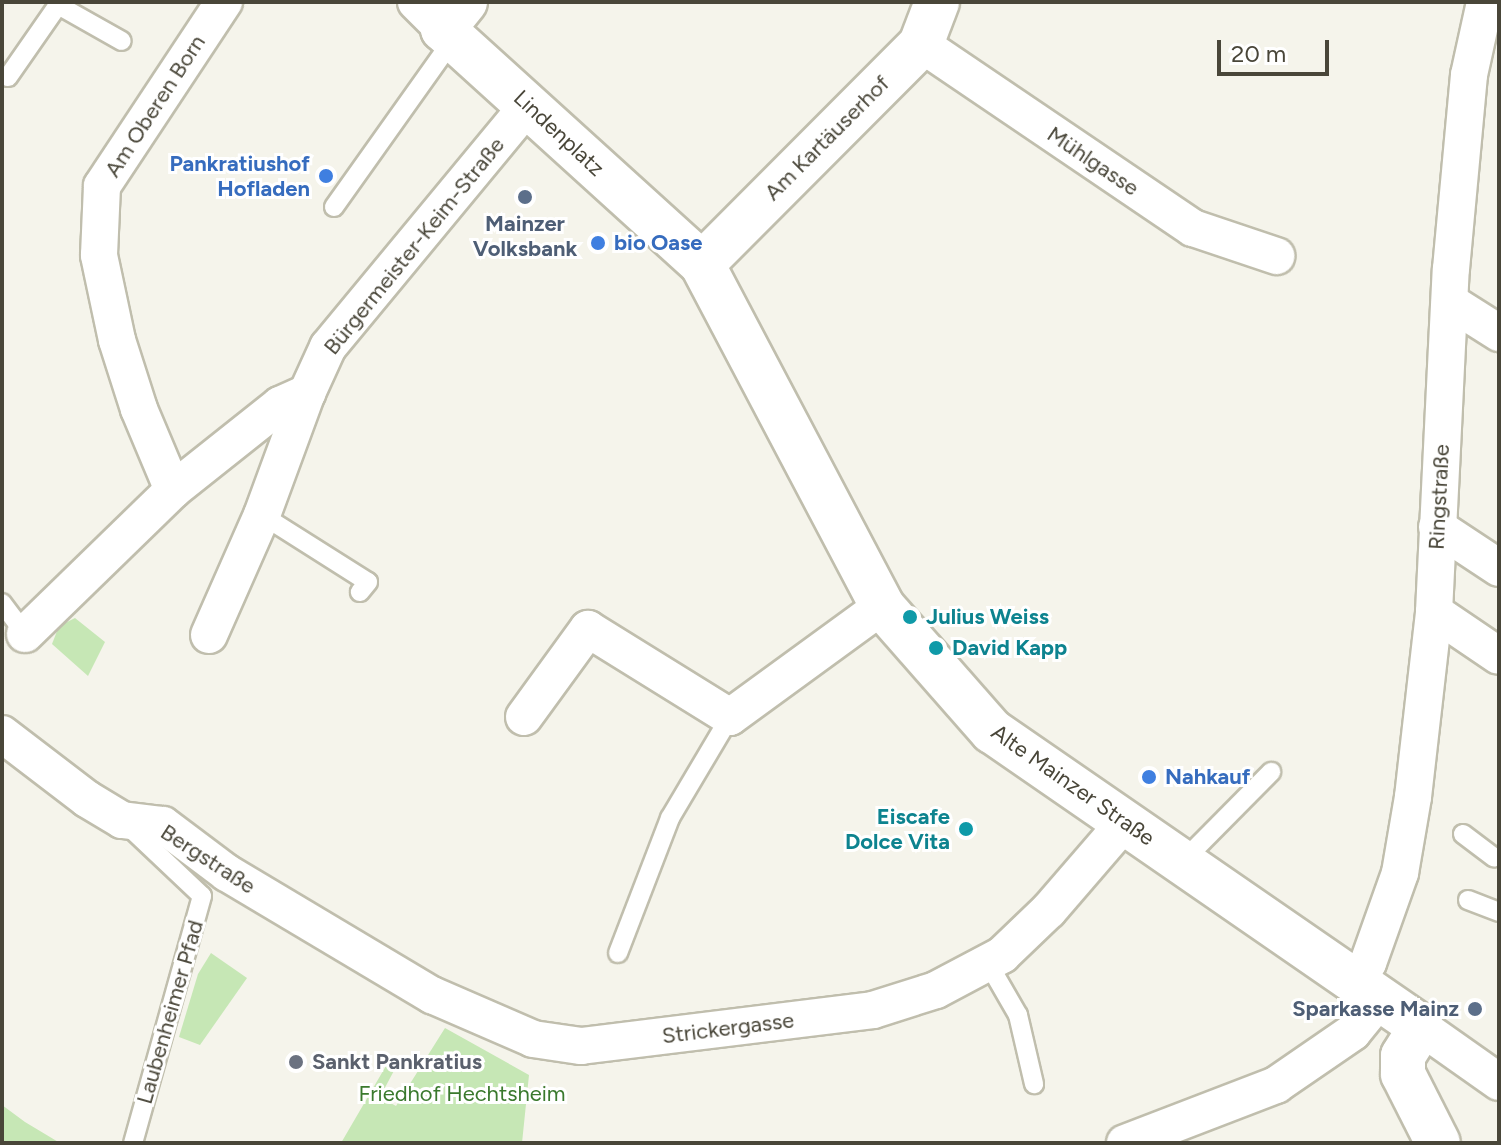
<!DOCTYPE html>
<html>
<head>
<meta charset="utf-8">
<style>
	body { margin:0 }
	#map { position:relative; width:1501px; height:1145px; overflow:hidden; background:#f5f4eb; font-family:Figtree,sans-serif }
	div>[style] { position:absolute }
	.green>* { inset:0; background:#c6e7b5 }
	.roads { filter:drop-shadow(2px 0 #c0bead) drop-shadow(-2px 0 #c0bead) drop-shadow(0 2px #c0bead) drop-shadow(0 -2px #c0bead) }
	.service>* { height:18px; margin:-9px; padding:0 9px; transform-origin:9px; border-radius:9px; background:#fff }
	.minor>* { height:36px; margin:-18px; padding:0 18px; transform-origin:18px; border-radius:18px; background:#fff }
	.tertiary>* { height:44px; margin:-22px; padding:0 22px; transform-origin:22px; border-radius:22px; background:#fff }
	.dots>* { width:22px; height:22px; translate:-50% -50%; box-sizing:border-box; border:4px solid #fff; border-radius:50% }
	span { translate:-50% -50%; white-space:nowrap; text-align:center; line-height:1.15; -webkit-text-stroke:6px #fff; paint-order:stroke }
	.street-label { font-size:22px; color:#494639 }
	.shop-label { font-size:22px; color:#366cbe; font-weight:700 }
	.right { translate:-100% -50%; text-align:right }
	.left { translate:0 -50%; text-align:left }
	.service-label { font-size:22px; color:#4e5e75; font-weight:700 }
	.culture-label { font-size:22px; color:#0d838f; font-weight:700 }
	.worship-label { font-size:22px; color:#5b616d; font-weight:700 }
	.park-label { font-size:22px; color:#3a792d }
	.frame { position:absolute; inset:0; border:4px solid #494639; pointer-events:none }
	.scale { position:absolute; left:1217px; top:40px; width:112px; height:36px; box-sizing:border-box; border:4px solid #494639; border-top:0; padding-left:10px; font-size:24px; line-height:28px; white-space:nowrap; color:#494639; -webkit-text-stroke:6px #fff; paint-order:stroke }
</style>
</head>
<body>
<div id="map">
	<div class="green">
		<div style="clip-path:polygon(75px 618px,105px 642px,88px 676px,52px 644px,59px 626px)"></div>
		<div style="clip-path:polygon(211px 953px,247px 978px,200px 1045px,179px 1037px,198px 974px)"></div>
		<div style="clip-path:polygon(445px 1028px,529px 1075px,522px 1143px,341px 1143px,390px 1059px,397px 1065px,380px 1097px,396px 1106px)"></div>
		<div style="clip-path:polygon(2px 1105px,25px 1122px,60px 1143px,2px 1143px)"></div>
	</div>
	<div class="roads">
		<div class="service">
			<div style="left:8px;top:77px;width:88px;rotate:-55.2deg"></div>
			<div style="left:58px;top:5px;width:73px;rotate:29.4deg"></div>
			<div style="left:334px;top:207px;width:207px;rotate:-54.6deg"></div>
			<div style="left:262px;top:515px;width:125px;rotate:32.3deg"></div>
			<div style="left:368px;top:582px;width:13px;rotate:129deg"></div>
			<div style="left:2px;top:603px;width:39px;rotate:53deg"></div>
			<div style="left:127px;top:825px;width:103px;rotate:43.4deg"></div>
			<div style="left:202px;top:896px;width:256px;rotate:105.6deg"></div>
			<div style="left:1463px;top:834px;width:39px;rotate:37deg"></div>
			<div style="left:1182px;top:862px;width:127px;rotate:-45.3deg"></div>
			<div style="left:1468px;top:900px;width:33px;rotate:21deg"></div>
			<div style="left:618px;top:953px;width:145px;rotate:-68.9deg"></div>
			<div style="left:670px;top:818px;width:117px;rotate:-59.3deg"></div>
			<div style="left:988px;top:963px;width:60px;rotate:60deg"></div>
			<div style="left:1018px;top:1015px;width:71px;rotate:76.9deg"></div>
		</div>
		<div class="minor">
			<div style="left:416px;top:2px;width:38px;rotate:45deg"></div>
			<div style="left:921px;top:44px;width:328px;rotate:34.1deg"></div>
			<div style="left:1193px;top:228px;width:88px;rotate:18.6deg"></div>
			<div style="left:1450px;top:302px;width:58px;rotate:32.3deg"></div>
			<div style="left:173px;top:490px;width:88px;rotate:-112.8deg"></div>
			<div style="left:139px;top:409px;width:72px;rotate:-107.7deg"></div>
			<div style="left:117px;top:340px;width:87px;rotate:-102deg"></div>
			<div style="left:99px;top:255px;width:69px;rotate:-87.5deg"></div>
			<div style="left:102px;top:186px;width:221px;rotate:-56.5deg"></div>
			<div style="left:1437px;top:527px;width:74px;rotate:33.5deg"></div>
			<div style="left:1434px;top:612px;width:78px;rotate:34.1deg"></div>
			<div style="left:25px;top:634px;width:206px;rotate:-44.2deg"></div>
			<div style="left:173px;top:490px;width:137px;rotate:-38.5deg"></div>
			<div style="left:280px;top:405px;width:30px;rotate:-24deg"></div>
			<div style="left:209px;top:635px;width:131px;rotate:-66.2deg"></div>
			<div style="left:262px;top:515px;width:130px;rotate:-69.8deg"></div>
			<div style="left:307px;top:393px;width:51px;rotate:-65.5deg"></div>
			<div style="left:328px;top:347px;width:315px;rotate:-50.4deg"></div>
			<div style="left:524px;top:717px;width:109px;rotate:-54deg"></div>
			<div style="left:588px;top:629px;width:167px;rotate:31.8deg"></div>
			<div style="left:730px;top:717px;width:188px;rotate:-36.1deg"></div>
			<div style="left:2px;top:734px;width:107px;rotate:37.4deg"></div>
			<div style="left:87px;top:799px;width:41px;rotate:31deg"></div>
			<div style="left:122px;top:820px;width:41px;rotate:7deg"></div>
			<div style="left:163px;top:825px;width:80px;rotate:36.9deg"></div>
			<div style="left:227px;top:873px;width:239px;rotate:30.8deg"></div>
			<div style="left:432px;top:995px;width:110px;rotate:23.5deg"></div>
			<div style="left:533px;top:1039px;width:49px;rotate:8.3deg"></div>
			<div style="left:581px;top:1046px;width:294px;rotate:-7deg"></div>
			<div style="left:873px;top:1010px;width:66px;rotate:-17.6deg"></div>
			<div style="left:936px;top:990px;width:75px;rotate:-27.9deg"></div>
			<div style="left:1002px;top:955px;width:65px;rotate:-43.8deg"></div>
			<div style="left:1049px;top:910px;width:116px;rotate:-49.2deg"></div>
			<div style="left:1355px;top:982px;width:23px;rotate:-56deg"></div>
			<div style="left:1368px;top:963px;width:96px;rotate:-70.4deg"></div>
			<div style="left:1400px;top:873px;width:77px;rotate:-80.3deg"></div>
			<div style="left:1413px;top:797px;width:186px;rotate:-83.5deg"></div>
			<div style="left:1434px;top:612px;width:343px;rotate:-87.2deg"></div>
			<div style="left:1451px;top:269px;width:195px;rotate:-84.7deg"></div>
			<div style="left:1469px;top:75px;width:75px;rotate:-77.6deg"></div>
			<div style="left:1421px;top:1027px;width:95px;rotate:35.2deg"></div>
			<div style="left:1125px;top:1143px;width:162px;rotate:-21deg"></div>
			<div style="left:1276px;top:1085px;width:93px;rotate:-34.5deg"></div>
			<div style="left:1353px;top:1032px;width:41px;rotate:-50.9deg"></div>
		</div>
		<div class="tertiary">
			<div style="left:465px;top:2px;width:35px;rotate:129deg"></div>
			<div style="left:443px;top:29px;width:350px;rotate:42.2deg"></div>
			<div style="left:702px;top:264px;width:386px;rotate:62.2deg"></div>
			<div style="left:882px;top:606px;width:167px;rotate:48.7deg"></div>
			<div style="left:992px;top:731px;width:521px;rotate:34.6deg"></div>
			<div style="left:1421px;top:1027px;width:34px;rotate:122deg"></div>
			<div style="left:1403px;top:1056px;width:18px;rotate:90deg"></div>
			<div style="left:1403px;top:1074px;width:77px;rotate:63.1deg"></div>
			<div style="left:702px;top:264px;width:310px;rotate:-45.1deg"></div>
			<div style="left:921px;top:44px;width:45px;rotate:-69.1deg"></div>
		</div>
	</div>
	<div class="dots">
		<div style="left:326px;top:176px;background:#3f7fe0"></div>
		<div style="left:525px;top:197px;background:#5c6f8a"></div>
		<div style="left:598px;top:243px;background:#3f7fe0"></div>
		<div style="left:910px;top:617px;background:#0f9aa8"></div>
		<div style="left:936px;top:648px;background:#0f9aa8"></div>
		<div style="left:1149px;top:777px;background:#3f7fe0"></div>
		<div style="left:966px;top:829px;background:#0f9aa8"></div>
		<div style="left:1475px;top:1009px;background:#5c6f8a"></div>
		<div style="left:296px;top:1062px;background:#6b7280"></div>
	</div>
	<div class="street-label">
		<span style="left:155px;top:106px;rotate:-57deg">Am Oberen Born</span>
		<span style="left:559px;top:133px;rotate:43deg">Lindenplatz</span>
		<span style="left:827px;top:138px;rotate:-45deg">Am Kartäuserhof</span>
		<span style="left:1093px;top:161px;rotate:34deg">Mühlgasse</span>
		<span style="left:414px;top:246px;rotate:-51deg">Bürgermeister-Keim-Straße</span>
		<span style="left:1439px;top:497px;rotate:-87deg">Ringstraße</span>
		<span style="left:1073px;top:785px;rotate:35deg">Alte Mainzer Straße</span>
		<span style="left:208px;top:859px;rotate:33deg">Bergstraße</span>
		<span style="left:170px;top:1012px;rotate:-74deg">Laubenheimer Pfad</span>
		<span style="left:728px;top:1028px;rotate:-7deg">Strickergasse</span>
	</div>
	<div class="shop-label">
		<span class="right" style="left:310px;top:176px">Pankratiushof<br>Hofladen</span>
		<span class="left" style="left:614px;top:243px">bio Oase</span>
		<span class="left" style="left:1165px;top:777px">Nahkauf</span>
	</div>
	<div class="service-label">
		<span style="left:525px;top:236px">Mainzer<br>Volksbank</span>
		<span class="right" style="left:1459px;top:1009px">Sparkasse Mainz</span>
	</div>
	<div class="culture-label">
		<span class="left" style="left:926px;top:617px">Julius Weiss</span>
		<span class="left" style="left:952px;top:648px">David Kapp</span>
		<span class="right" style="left:950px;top:829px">Eiscafe<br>Dolce Vita</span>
	</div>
	<div class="worship-label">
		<span class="left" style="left:312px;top:1062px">Sankt Pankratius</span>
	</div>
	<div class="park-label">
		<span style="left:462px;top:1094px">Friedhof Hechtsheim</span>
	</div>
	<div class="frame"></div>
	<div class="scale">20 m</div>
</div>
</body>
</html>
